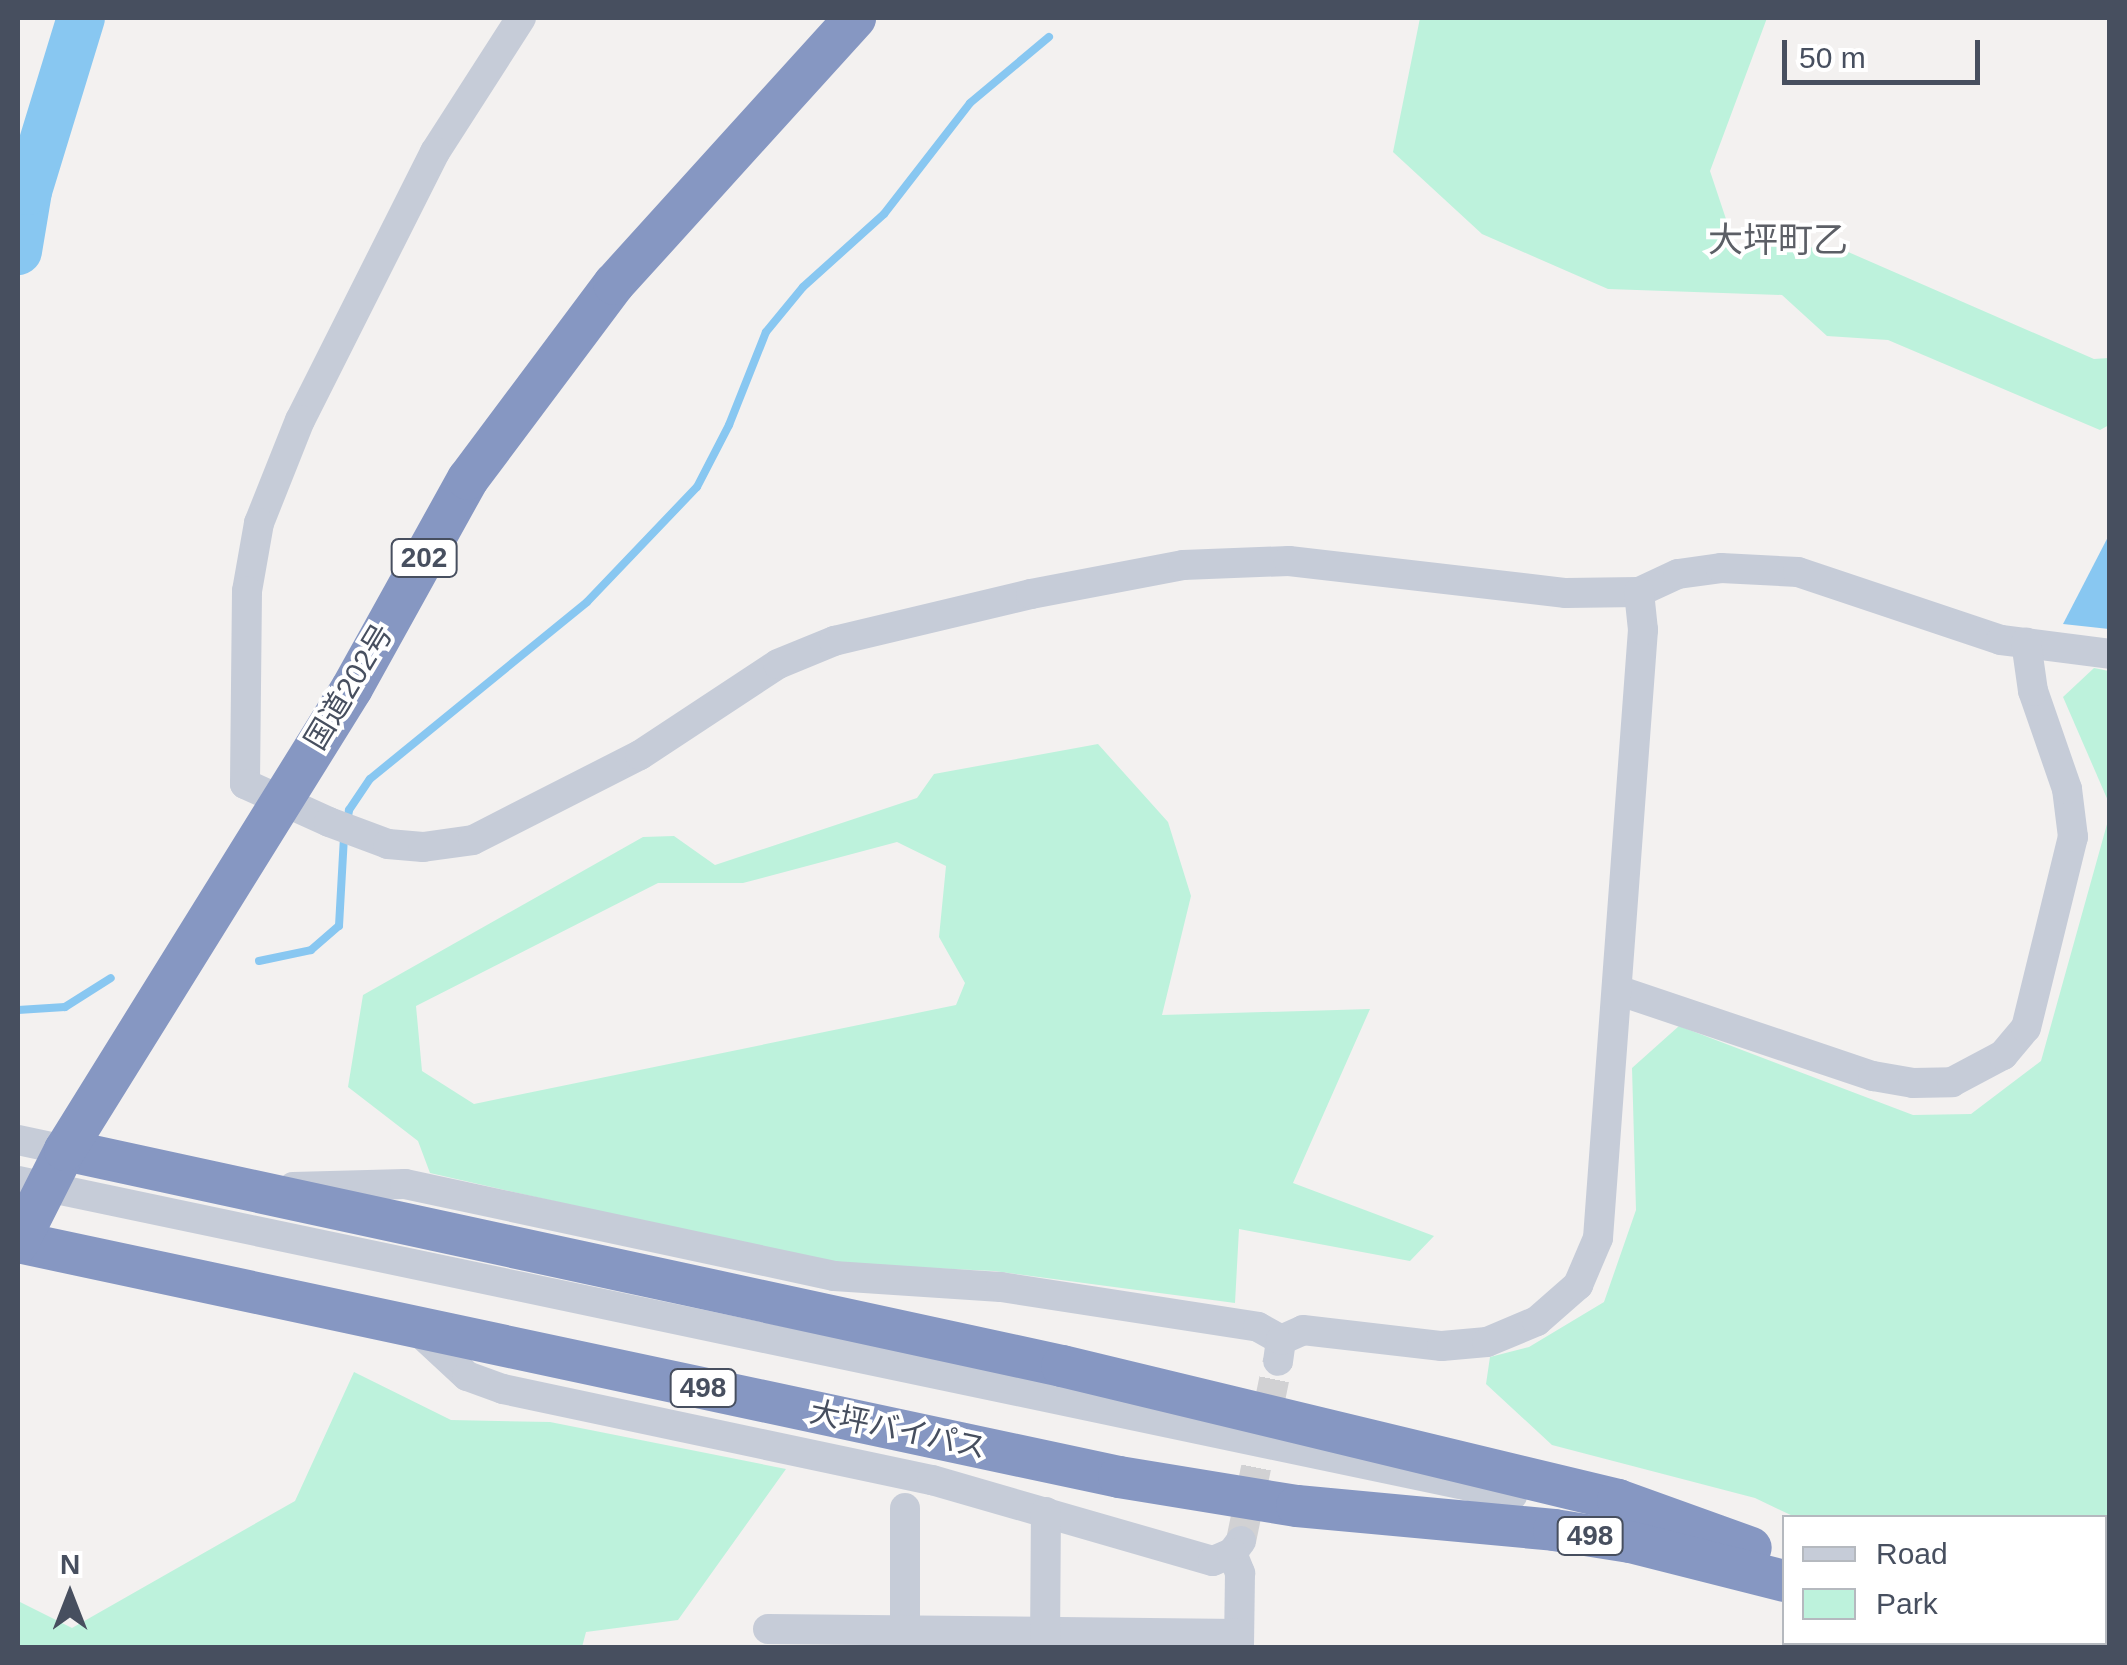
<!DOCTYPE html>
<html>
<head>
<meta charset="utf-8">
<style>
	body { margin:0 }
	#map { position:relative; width:2127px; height:1665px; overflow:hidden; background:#f3f1f0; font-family:Arial,"Noto Sans JP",sans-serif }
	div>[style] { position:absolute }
	.green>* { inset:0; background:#bdf2dc }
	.water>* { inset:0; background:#88c7f1 }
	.stream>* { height:8px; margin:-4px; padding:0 4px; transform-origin:4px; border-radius:4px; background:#88c7f1 }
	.river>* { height:48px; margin:-24px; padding:0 24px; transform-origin:24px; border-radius:24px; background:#88c7f1 }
	.minor-tunnel>* { height:30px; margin-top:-15px; transform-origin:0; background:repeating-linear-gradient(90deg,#d1d1d3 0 30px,transparent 0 45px) }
	.minor>* { height:30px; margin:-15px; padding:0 15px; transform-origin:15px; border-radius:15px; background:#c6ccd8 }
	.highway>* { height:42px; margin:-21px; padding:0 21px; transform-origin:21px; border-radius:21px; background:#8697c2 }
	span { translate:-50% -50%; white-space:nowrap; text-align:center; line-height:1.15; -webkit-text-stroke:8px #fff; paint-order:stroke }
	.shield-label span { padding:2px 8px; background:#fff; border:2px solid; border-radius:8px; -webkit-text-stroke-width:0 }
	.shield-label { font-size:28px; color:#474f5f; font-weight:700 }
	.street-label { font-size:30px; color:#474f5f }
	.quarter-label { font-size:35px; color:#5c5f66 }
	.frame { position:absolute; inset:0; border:20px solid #474f5f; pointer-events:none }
	.legend { position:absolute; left:1782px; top:1515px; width:325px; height:130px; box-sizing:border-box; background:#fff; border:2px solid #b5b9bf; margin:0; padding:12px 18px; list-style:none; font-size:30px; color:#474f5f }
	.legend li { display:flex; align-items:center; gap:20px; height:50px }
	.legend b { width:50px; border:2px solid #b5b9bf }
	.north { position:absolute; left:20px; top:1545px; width:100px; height:100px; -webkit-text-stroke:8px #fff; paint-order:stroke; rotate:0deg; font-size:28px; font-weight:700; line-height:40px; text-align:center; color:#474f5f }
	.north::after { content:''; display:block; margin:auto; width:35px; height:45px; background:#474f5f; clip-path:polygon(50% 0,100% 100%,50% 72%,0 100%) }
	.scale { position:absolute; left:1782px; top:40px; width:198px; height:45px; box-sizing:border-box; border:5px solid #474f5f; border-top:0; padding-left:12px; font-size:30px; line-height:35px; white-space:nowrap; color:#474f5f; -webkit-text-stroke:8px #fff; paint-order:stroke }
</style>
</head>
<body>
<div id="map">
	<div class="green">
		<div style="clip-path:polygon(1420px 18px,1767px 18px,1710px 171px,1735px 246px,1839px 248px,2094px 359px,2109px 358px,2109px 425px,2100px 430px,1888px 340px,1827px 336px,1782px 295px,1608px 289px,1482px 234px,1393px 152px)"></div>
		<div style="clip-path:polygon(2094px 668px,2109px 671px,2109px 803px,2063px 697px)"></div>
		<div style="clip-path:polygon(evenodd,1098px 744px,1168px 822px,1191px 896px,1162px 1015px,1370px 1009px,1293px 1183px,1434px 1236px,1410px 1261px,1239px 1229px,1235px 1303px,994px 1271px,825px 1263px,430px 1173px,418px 1141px,348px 1087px,363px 995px,643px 837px,674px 836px,715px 865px,917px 798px,934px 774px,1098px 744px,897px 842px,946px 866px,939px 937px,965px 983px,956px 1005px,474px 1104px,422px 1071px,416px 1006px,658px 883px,743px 883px,897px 842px)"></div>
		<div style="clip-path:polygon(2109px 817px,2109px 1647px,2039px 1647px,2030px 1643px,2104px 1642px,2104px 1518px,1795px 1517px,1755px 1498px,1552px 1445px,1486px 1384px,1490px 1357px,1529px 1347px,1604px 1302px,1636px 1210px,1632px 1068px,1679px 1026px,1913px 1115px,1971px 1114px,2041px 1061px)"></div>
		<div style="clip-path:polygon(354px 1372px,451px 1420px,550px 1422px,786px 1469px,678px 1620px,586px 1632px,582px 1647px,18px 1647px,18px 1601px,72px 1628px,295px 1501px)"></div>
	</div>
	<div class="water">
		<div style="clip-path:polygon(2109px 535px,2109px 629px,2063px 624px)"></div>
	</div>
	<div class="stream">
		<div style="left:347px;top:823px;width:13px;rotate:-81deg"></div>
		<div style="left:349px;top:810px;width:37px;rotate:-56deg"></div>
		<div style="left:370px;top:779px;width:280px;rotate:-39.2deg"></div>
		<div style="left:587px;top:602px;width:159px;rotate:-46.3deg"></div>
		<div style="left:697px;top:487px;width:70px;rotate:-62.7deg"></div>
		<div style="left:729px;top:425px;width:100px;rotate:-68.3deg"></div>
		<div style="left:766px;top:332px;width:58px;rotate:-50.6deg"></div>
		<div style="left:803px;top:287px;width:109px;rotate:-42deg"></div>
		<div style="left:884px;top:214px;width:140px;rotate:-52.2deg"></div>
		<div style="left:970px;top:103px;width:103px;rotate:-39.9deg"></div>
		<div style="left:259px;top:961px;width:53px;rotate:-11.9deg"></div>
		<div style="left:311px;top:950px;width:37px;rotate:-41deg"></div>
		<div style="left:339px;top:926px;width:90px;rotate:-86.8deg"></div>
		<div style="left:18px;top:1010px;width:47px;rotate:-3.7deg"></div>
		<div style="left:65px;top:1007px;width:54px;rotate:-32.2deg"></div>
	</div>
	<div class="river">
		<div style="left:18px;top:251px;width:61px;rotate:-80.5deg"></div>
		<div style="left:28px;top:191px;width:181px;rotate:-73deg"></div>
	</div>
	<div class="minor-tunnel">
		<div style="left:1241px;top:1541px;width:184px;rotate:-78.4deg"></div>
	</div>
	<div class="minor">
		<div style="left:521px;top:18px;width:159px;rotate:122.7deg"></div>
		<div style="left:435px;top:152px;width:300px;rotate:116.7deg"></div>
		<div style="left:300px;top:420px;width:111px;rotate:111.7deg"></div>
		<div style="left:259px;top:523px;width:69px;rotate:100deg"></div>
		<div style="left:247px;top:591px;width:193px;rotate:90.6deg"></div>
		<div style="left:245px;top:784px;width:92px;rotate:24.3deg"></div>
		<div style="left:329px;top:822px;width:63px;rotate:20.4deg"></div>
		<div style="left:388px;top:844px;width:35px;rotate:5deg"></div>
		<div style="left:423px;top:847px;width:50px;rotate:-8deg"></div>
		<div style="left:473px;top:840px;width:187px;rotate:-27deg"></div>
		<div style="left:640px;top:755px;width:165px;rotate:-33.4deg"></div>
		<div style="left:778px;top:664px;width:61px;rotate:-22.3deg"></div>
		<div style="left:834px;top:641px;width:203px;rotate:-13.4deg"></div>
		<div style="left:1031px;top:594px;width:155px;rotate:-10.8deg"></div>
		<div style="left:1183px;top:565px;width:106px;rotate:-2.2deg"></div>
		<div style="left:1289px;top:561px;width:279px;rotate:6.6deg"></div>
		<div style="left:1566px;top:593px;width:73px;rotate:-0.8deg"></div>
		<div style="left:1639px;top:592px;width:43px;rotate:-24.8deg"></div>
		<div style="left:1678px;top:574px;width:43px;rotate:-7.9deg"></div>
		<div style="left:1721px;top:568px;width:77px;rotate:3deg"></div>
		<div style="left:1798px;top:572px;width:214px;rotate:18.5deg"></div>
		<div style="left:2001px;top:640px;width:110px;rotate:7.3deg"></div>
		<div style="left:1617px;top:990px;width:270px;rotate:18.6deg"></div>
		<div style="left:1873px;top:1076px;width:41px;rotate:9.9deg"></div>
		<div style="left:1913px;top:1083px;width:39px;rotate:-1deg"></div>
		<div style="left:1952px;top:1082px;width:58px;rotate:-27.9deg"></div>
		<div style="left:2003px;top:1055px;width:35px;rotate:-50deg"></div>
		<div style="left:2026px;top:1028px;width:197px;rotate:-76.2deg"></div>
		<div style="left:2073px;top:837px;width:48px;rotate:-97.1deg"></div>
		<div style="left:2067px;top:789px;width:104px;rotate:-109.1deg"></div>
		<div style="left:2033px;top:691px;width:49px;rotate:-98.1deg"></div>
		<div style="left:18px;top:1140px;width:48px;rotate:12deg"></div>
		<div style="left:18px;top:1181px;width:1527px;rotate:11.87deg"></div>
		<div style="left:293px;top:1187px;width:112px;rotate:-1.5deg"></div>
		<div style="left:405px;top:1184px;width:439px;rotate:12.1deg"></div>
		<div style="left:834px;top:1276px;width:167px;rotate:3.8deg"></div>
		<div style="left:1001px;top:1287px;width:260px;rotate:8.8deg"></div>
		<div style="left:1258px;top:1327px;width:26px;rotate:29deg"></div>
		<div style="left:1281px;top:1340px;width:21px;rotate:98deg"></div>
		<div style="left:414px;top:1327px;width:72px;rotate:42.8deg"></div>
		<div style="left:467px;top:1376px;width:38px;rotate:20deg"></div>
		<div style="left:503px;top:1389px;width:439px;rotate:12deg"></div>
		<div style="left:932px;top:1480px;width:292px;rotate:16.1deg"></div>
		<div style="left:1213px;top:1561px;width:21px;rotate:-23deg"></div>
		<div style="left:1232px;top:1553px;width:15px;rotate:-53deg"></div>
		<div style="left:1281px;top:1340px;width:24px;rotate:-24deg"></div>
		<div style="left:1303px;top:1330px;width:140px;rotate:6.6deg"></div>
		<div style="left:1442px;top:1346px;width:45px;rotate:-5.1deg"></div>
		<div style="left:1487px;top:1342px;width:54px;rotate:-22.8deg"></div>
		<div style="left:1537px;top:1321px;width:55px;rotate:-41.3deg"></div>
		<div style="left:1578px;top:1285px;width:51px;rotate:-66.9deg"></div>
		<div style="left:1598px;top:1238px;width:610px;rotate:-85.77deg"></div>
		<div style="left:1643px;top:630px;width:38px;rotate:-96deg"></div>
		<div style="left:905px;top:1508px;width:122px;rotate:90deg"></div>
		<div style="left:1232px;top:1553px;width:22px;rotate:68deg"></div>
		<div style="left:1240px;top:1573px;width:75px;rotate:90.8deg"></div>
		<div style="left:768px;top:1629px;width:471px;rotate:0.6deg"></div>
		<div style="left:1045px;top:1648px;width:136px;rotate:-89.6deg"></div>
	</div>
	<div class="highway">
		<div style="left:65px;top:1150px;width:1020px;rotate:12.22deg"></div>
		<div style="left:1062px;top:1366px;width:572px;rotate:13.55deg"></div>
		<div style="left:1618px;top:1500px;width:141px;rotate:19.8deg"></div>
		<div style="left:18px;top:1242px;width:1126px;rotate:12.05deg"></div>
		<div style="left:1119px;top:1477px;width:180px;rotate:9.3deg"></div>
		<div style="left:1297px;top:1506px;width:258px;rotate:5.3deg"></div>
		<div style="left:1554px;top:1530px;width:77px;rotate:9deg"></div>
		<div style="left:1630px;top:1542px;width:159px;rotate:14.2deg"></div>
		<div style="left:18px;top:1243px;width:104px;rotate:-63.2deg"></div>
		<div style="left:65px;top:1150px;width:544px;rotate:-58.15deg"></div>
		<div style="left:352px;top:688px;width:239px;rotate:-61deg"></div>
		<div style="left:468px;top:479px;width:244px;rotate:-53.2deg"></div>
		<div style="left:614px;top:284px;width:359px;rotate:-47.8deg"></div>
		<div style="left:1938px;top:1642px;width:13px;rotate:27deg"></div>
	</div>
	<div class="shield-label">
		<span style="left:424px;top:558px">202</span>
		<span style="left:703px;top:1388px">498</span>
		<span style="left:1590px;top:1536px">498</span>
	</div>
	<div class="street-label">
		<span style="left:349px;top:687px;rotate:-59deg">国道202号</span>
		<span style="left:898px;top:1430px;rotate:12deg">大坪バイパス</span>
	</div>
	<div class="quarter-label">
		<span style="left:1778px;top:240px">大坪町乙</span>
	</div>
	<div class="frame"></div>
	<ul class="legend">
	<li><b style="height:12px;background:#c6ccd8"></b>Road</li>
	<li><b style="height:28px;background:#bdf2dc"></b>Park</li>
	</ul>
	<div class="north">N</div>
	<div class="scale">50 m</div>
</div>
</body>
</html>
